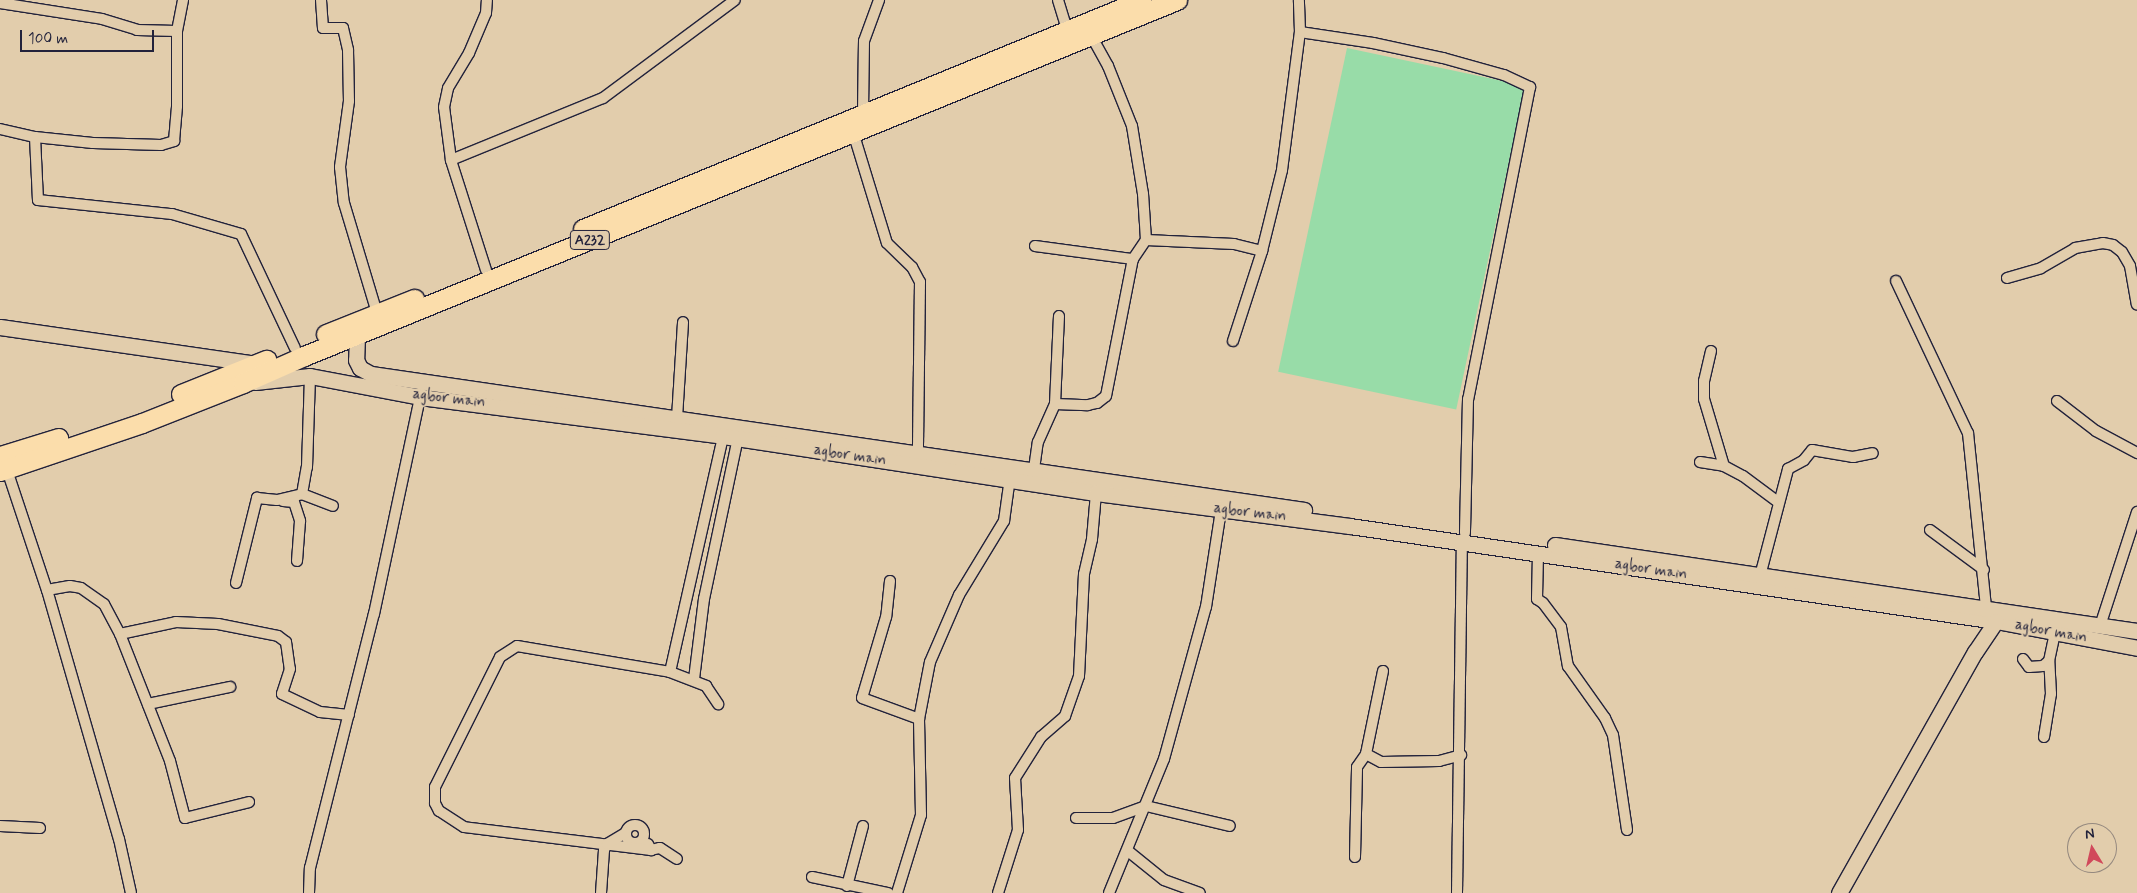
<!DOCTYPE html>
<html>
<head>
<meta charset="utf-8">
<style>
	body { margin:0 }
	#map { position:relative; width:2137px; height:893px; overflow:hidden; background:#e2cdac; font-family:Mynerve,sans-serif }
	div>[style] { position:absolute }
	.green>* { inset:0; background:#98dca8; transform-origin:0 0 }
	.roads { filter:drop-shadow(1px 0 #22223b) drop-shadow(-1px 0 #22223b) drop-shadow(0 1px #22223b) drop-shadow(0 -1px #22223b) }
	.street>* { height:10px; margin:-5px; padding:0 5px; transform-origin:5px; border-radius:5px; background:#e2cdac }
	.street>.ring { margin:-5px; padding:0; box-sizing:content-box; background:none; border:10px solid #e2cdac; border-radius:50% }
	.secondary>* { height:15px; margin:-7.5px; padding:0 7.5px; transform-origin:7.5px; border-radius:7.5px; background:#e2cdac }
	.highway>* { height:19px; margin:-9.5px; padding:0 9.5px; transform-origin:9.5px; border-radius:9.5px; background:#fbddab }
	span { translate:-50% -50%; white-space:nowrap; text-align:center; line-height:1.15; -webkit-text-stroke:4px #e2cdac; paint-order:stroke }
	.shield-label span { padding:1px 4px; background:#e2cdac; border:1px solid; border-radius:4px; -webkit-text-stroke-width:0 }
	.shield-label { font-size:14px; color:#22223b; font-weight:700 }
	.street-label { font-size:15px; color:#22223b }
	.north { position:absolute; left:2067px; top:823px; width:50px; height:50px; box-sizing:border-box; background:#e2cdac; border:1px solid #95897f; border-radius:50%; rotate:351deg; font-size:14px; font-weight:700; line-height:20px; text-align:center; color:#22223b }
	.north::after { content:''; display:block; margin:auto; width:18px; height:22px; background:#d1495b; clip-path:polygon(50% 0,100% 100%,50% 72%,0 100%) }
	.scale { position:absolute; left:20px; top:30px; width:134px; height:22px; box-sizing:border-box; border:2px solid #22223b; border-top:0; padding-left:6px; font-size:15px; line-height:18px; white-space:nowrap; color:#22223b; -webkit-text-stroke:4px #e2cdac; paint-order:stroke }
</style>
</head>
<body>
<div id="map">
	<div class="green">
		<div style="left:1347px;top:48px;width:182px;height:331px;rotate:12deg"></div>
	</div>
	<div class="roads">
		<div class="street">
			<div style="left:321px;top:0;width:28px;rotate:86deg"></div>
			<div style="left:323px;top:28px;width:20px"></div>
			<div style="left:343px;top:28px;width:23px;rotate:77deg"></div>
			<div style="left:348px;top:50px;width:51px;rotate:88.9deg"></div>
			<div style="left:349px;top:101px;width:67px;rotate:97.8deg"></div>
			<div style="left:340px;top:167px;width:36px;rotate:84deg"></div>
			<div style="left:344px;top:203px;width:115px;rotate:73.3deg"></div>
			<div style="left:1058px;top:0;width:31px;rotate:73deg"></div>
			<div style="left:0;top:3px;width:103px;rotate:8.9deg"></div>
			<div style="left:102px;top:19px;width:37px;rotate:17deg"></div>
			<div style="left:137px;top:30px;width:40px;rotate:1.4deg"></div>
			<div style="left:1300px;top:32px;width:74px;rotate:8.6deg"></div>
			<div style="left:1373px;top:43px;width:72px;rotate:12.1deg"></div>
			<div style="left:1443px;top:58px;width:63px;rotate:15.6deg"></div>
			<div style="left:1504px;top:75px;width:29px;rotate:25deg"></div>
			<div style="left:1530px;top:87px;width:318px;rotate:101.2deg"></div>
			<div style="left:1468px;top:399px;width:134px;rotate:91.3deg"></div>
			<div style="left:863px;top:112px;width:71px;rotate:-89.2deg"></div>
			<div style="left:864px;top:41px;width:44px;rotate:-69.9deg"></div>
			<div style="left:0;top:129px;width:36px;rotate:13deg"></div>
			<div style="left:35px;top:137px;width:58px;rotate:5.9deg"></div>
			<div style="left:93px;top:143px;width:68px;rotate:1.7deg"></div>
			<div style="left:161px;top:145px;width:14px;rotate:-17deg"></div>
			<div style="left:174px;top:141px;width:35px;rotate:-85deg"></div>
			<div style="left:177px;top:106px;width:75px;rotate:-90deg"></div>
			<div style="left:177px;top:31px;width:32px;rotate:-79deg"></div>
			<div style="left:853px;top:132px;width:116px;rotate:73deg"></div>
			<div style="left:887px;top:243px;width:35px;rotate:44deg"></div>
			<div style="left:912px;top:267px;width:17px;rotate:62deg"></div>
			<div style="left:920px;top:282px;width:171px;rotate:90.7deg"></div>
			<div style="left:35px;top:137px;width:63px;rotate:87.3deg"></div>
			<div style="left:38px;top:200px;width:135px;rotate:6deg"></div>
			<div style="left:172px;top:214px;width:72px;rotate:16.2deg"></div>
			<div style="left:241px;top:234px;width:126px;rotate:64.7deg"></div>
			<div style="left:451px;top:160px;width:164px;rotate:-22.2deg"></div>
			<div style="left:603px;top:98px;width:164px;rotate:-36.6deg"></div>
			<div style="left:1146px;top:240px;width:88px;rotate:2.6deg"></div>
			<div style="left:1234px;top:244px;width:29px;rotate:14deg"></div>
			<div style="left:1262px;top:251px;width:83px;rotate:-76.1deg"></div>
			<div style="left:1282px;top:170px;width:139px;rotate:-82.6deg"></div>
			<div style="left:1300px;top:32px;width:32px;rotate:-92deg"></div>
			<div style="left:1035px;top:246px;width:99px;rotate:7.6deg"></div>
			<div style="left:486px;top:270px;width:115px;rotate:-107.7deg"></div>
			<div style="left:451px;top:160px;width:53px;rotate:-97.5deg"></div>
			<div style="left:444px;top:107px;width:19px;rotate:-78deg"></div>
			<div style="left:448px;top:88px;width:41px;rotate:-59deg"></div>
			<div style="left:469px;top:53px;width:43px;rotate:-67deg"></div>
			<div style="left:486px;top:13px;width:13px;rotate:-86deg"></div>
			<div style="left:2007px;top:278px;width:35px;rotate:-16deg"></div>
			<div style="left:2041px;top:268px;width:39px;rotate:-30deg"></div>
			<div style="left:2075px;top:248px;width:28px;rotate:-10deg"></div>
			<div style="left:2103px;top:243px;width:10px;rotate:11deg"></div>
			<div style="left:2113px;top:245px;width:11px;rotate:38deg"></div>
			<div style="left:2122px;top:252px;width:16px;rotate:60deg"></div>
			<div style="left:2130px;top:266px;width:39px;rotate:80deg"></div>
			<div style="left:1896px;top:281px;width:168px;rotate:64.7deg"></div>
			<div style="left:1968px;top:433px;width:176px;rotate:84.1deg"></div>
			<div style="left:1233px;top:341px;width:95px;rotate:-72.1deg"></div>
			<div style="left:1711px;top:351px;width:31px;rotate:103deg"></div>
			<div style="left:1704px;top:381px;width:18px;rotate:90deg"></div>
			<div style="left:1704px;top:399px;width:70px;rotate:73.4deg"></div>
			<div style="left:2057px;top:401px;width:49px;rotate:37.6deg"></div>
			<div style="left:2096px;top:431px;width:47px;rotate:28.2deg"></div>
			<div style="left:1055px;top:404px;width:88px;rotate:-87.4deg"></div>
			<div style="left:677px;top:418px;width:96px;rotate:-86.4deg"></div>
			<div style="left:1700px;top:462px;width:24px;rotate:9deg"></div>
			<div style="left:1724px;top:466px;width:21px;rotate:28deg"></div>
			<div style="left:1743px;top:476px;width:44px;rotate:36.6deg"></div>
			<div style="left:1034px;top:469px;width:27px;rotate:-82deg"></div>
			<div style="left:1038px;top:442px;width:42px;rotate:-65.9deg"></div>
			<div style="left:1055px;top:404px;width:33px;rotate:2deg"></div>
			<div style="left:1088px;top:405px;width:9px;rotate:-13deg"></div>
			<div style="left:1097px;top:403px;width:11px;rotate:-38deg"></div>
			<div style="left:1106px;top:396px;width:140px;rotate:-78.9deg"></div>
			<div style="left:1133px;top:259px;width:23px;rotate:-56deg"></div>
			<div style="left:1146px;top:240px;width:46px;rotate:-93.7deg"></div>
			<div style="left:1143px;top:194px;width:69px;rotate:-99.2deg"></div>
			<div style="left:1132px;top:126px;width:65px;rotate:-111.8deg"></div>
			<div style="left:1108px;top:66px;width:39px;rotate:-119deg"></div>
			<div style="left:7px;top:470px;width:126px;rotate:71.6deg"></div>
			<div style="left:47px;top:590px;width:259px;rotate:73.9deg"></div>
			<div style="left:119px;top:839px;width:55px;rotate:77.5deg"></div>
			<div style="left:302px;top:494px;width:33px;rotate:21deg"></div>
			<div style="left:283px;top:501px;width:11px;rotate:5deg"></div>
			<div style="left:294px;top:502px;width:20px;rotate:72deg"></div>
			<div style="left:300px;top:521px;width:40px;rotate:94.3deg"></div>
			<div style="left:1930px;top:530px;width:67px;rotate:36.5deg"></div>
			<div style="left:1538px;top:554px;width:45px;rotate:91.3deg"></div>
			<div style="left:1537px;top:599px;width:7px;rotate:34deg"></div>
			<div style="left:1543px;top:603px;width:30px;rotate:53deg"></div>
			<div style="left:1561px;top:627px;width:40px;rotate:80deg"></div>
			<div style="left:1568px;top:666px;width:64px;rotate:54.6deg"></div>
			<div style="left:1605px;top:718px;width:19px;rotate:65deg"></div>
			<div style="left:1613px;top:735px;width:96px;rotate:81.6deg"></div>
			<div style="left:1760px;top:576px;width:111px;rotate:-75.3deg"></div>
			<div style="left:1788px;top:469px;width:18px;rotate:-29deg"></div>
			<div style="left:1804px;top:460px;width:13px;rotate:-51deg"></div>
			<div style="left:1812px;top:450px;width:42px;rotate:9.7deg"></div>
			<div style="left:1853px;top:457px;width:20px;rotate:-11deg"></div>
			<div style="left:890px;top:581px;width:36px;rotate:96deg"></div>
			<div style="left:886px;top:617px;width:84px;rotate:106.5deg"></div>
			<div style="left:862px;top:698px;width:61px;rotate:20.2deg"></div>
			<div style="left:236px;top:583px;width:88px;rotate:-76.1deg"></div>
			<div style="left:257px;top:498px;width:20px;rotate:6deg"></div>
			<div style="left:277px;top:500px;width:26px;rotate:-13deg"></div>
			<div style="left:302px;top:494px;width:27px;rotate:-80deg"></div>
			<div style="left:307px;top:467px;width:91px;rotate:-88.1deg"></div>
			<div style="left:47px;top:590px;width:23px;rotate:-10deg"></div>
			<div style="left:70px;top:586px;width:11px;rotate:10deg"></div>
			<div style="left:81px;top:588px;width:28px;rotate:35deg"></div>
			<div style="left:104px;top:604px;width:34px;rotate:62deg"></div>
			<div style="left:120px;top:634px;width:136px;rotate:68.5deg"></div>
			<div style="left:170px;top:761px;width:59px;rotate:75.3deg"></div>
			<div style="left:185px;top:818px;width:66px;rotate:-14deg"></div>
			<div style="left:2100px;top:626px;width:120px;rotate:-72deg"></div>
			<div style="left:120px;top:634px;width:57px;rotate:-12.1deg"></div>
			<div style="left:176px;top:622px;width:42px;rotate:2.7deg"></div>
			<div style="left:218px;top:624px;width:61px;rotate:11.3deg"></div>
			<div style="left:278px;top:636px;width:10px;rotate:37deg"></div>
			<div style="left:286px;top:642px;width:27px;rotate:82deg"></div>
			<div style="left:290px;top:669px;width:26px;rotate:108deg"></div>
			<div style="left:282px;top:694px;width:42px;rotate:25.3deg"></div>
			<div style="left:320px;top:712px;width:29px;rotate:6deg"></div>
			<div style="left:2023px;top:659px;width:10px;rotate:53deg"></div>
			<div style="left:2029px;top:667px;width:14px;rotate:-4deg"></div>
			<div style="left:2043px;top:666px;width:8px;rotate:-40deg"></div>
			<div style="left:2049px;top:661px;width:29px;rotate:-78deg"></div>
			<div style="left:1383px;top:671px;width:85px;rotate:101.6deg"></div>
			<div style="left:1366px;top:754px;width:17px;rotate:28deg"></div>
			<div style="left:1381px;top:762px;width:58px;rotate:-1deg"></div>
			<div style="left:1439px;top:761px;width:23px;rotate:-15deg"></div>
			<div style="left:670px;top:672px;width:242px;rotate:-77.3deg"></div>
			<div style="left:694px;top:679px;width:81px;rotate:-82.9deg"></div>
			<div style="left:704px;top:599px;width:165px;rotate:-78.1deg"></div>
			<div style="left:148px;top:704px;width:84px;rotate:-11.7deg"></div>
			<div style="left:2044px;top:737px;width:44px;rotate:-80.8deg"></div>
			<div style="left:2051px;top:694px;width:33px;rotate:-93deg"></div>
			<div style="left:1076px;top:818px;width:37px"></div>
			<div style="left:1113px;top:818px;width:35px;rotate:-20deg"></div>
			<div style="left:1146px;top:806px;width:86px;rotate:13.4deg"></div>
			<div class="ring" style="left:626px;top:825px;width:8px;height:8px"></div>
			<div style="left:0;top:826px;width:40px;rotate:2.9deg"></div>
			<div style="left:648px;top:844px;width:7px;rotate:63deg"></div>
			<div style="left:651px;top:850px;width:9px;rotate:-13deg"></div>
			<div style="left:660px;top:848px;width:20px;rotate:33deg"></div>
			<div style="left:651px;top:850px;width:188px;rotate:-173deg"></div>
			<div style="left:464px;top:827px;width:30px;rotate:-147deg"></div>
			<div style="left:439px;top:811px;width:9px;rotate:-117deg"></div>
			<div style="left:435px;top:803px;width:16px;rotate:-90deg"></div>
			<div style="left:435px;top:787px;width:145px;rotate:-63.4deg"></div>
			<div style="left:500px;top:657px;width:20px;rotate:-33deg"></div>
			<div style="left:517px;top:646px;width:155px;rotate:9.6deg"></div>
			<div style="left:670px;top:672px;width:39px;rotate:21deg"></div>
			<div style="left:706px;top:686px;width:22px;rotate:56deg"></div>
			<div style="left:1128px;top:851px;width:46px;rotate:38.9deg"></div>
			<div style="left:1164px;top:880px;width:38px;rotate:20deg"></div>
			<div style="left:1355px;top:857px;width:90px;rotate:-88.7deg"></div>
			<div style="left:1357px;top:767px;width:16px;rotate:-55deg"></div>
			<div style="left:812px;top:877px;width:78px;rotate:11.9deg"></div>
			<div style="left:847px;top:886px;width:62px;rotate:-75.1deg"></div>
			<div style="left:309px;top:893px;width:25px;rotate:-88deg"></div>
			<div style="left:310px;top:868px;width:262px;rotate:-75.9deg"></div>
			<div style="left:374px;top:614px;width:227px;rotate:-78deg"></div>
			<div style="left:601px;top:893px;width:43px;rotate:-86deg"></div>
			<div style="left:604px;top:850px;width:7px;rotate:-63deg"></div>
			<div style="left:607px;top:844px;width:21px;rotate:-31deg"></div>
			<div style="left:897px;top:893px;width:82px;rotate:-72.9deg"></div>
			<div style="left:921px;top:815px;width:96px;rotate:-91.2deg"></div>
			<div style="left:919px;top:719px;width:58px;rotate:-79.1deg"></div>
			<div style="left:930px;top:662px;width:73px;rotate:-66.6deg"></div>
			<div style="left:959px;top:595px;width:87px;rotate:-58.7deg"></div>
			<div style="left:1004px;top:521px;width:43px;rotate:-82.1deg"></div>
			<div style="left:998px;top:893px;width:66px;rotate:-72.4deg"></div>
			<div style="left:1018px;top:830px;width:52px;rotate:-93.3deg"></div>
			<div style="left:1015px;top:778px;width:49px;rotate:-57.6deg"></div>
			<div style="left:1041px;top:737px;width:32px;rotate:-41deg"></div>
			<div style="left:1065px;top:716px;width:42px;rotate:-70.7deg"></div>
			<div style="left:1079px;top:676px;width:102px;rotate:-87.2deg"></div>
			<div style="left:1084px;top:574px;width:36px;rotate:-77deg"></div>
			<div style="left:1092px;top:539px;width:46px;rotate:-85deg"></div>
			<div style="left:1109px;top:893px;width:145px;rotate:-67.7deg"></div>
			<div style="left:1164px;top:759px;width:158px;rotate:-74.6deg"></div>
			<div style="left:1206px;top:607px;width:98px;rotate:-81.2deg"></div>
			<div style="left:1457px;top:893px;width:351px;rotate:-89.2deg"></div>
		</div>
		<div class="secondary">
			<div style="left:0;top:327px;width:259px;rotate:8.2deg"></div>
			<div style="left:357px;top:336px;width:24px;rotate:92deg"></div>
			<div style="left:356px;top:360px;width:9px;rotate:63deg"></div>
			<div style="left:360px;top:368px;width:13px;rotate:29deg"></div>
			<div style="left:371px;top:374px;width:943px;rotate:8.29deg"></div>
			<div style="left:255px;top:382px;width:55px;rotate:-6.2deg"></div>
			<div style="left:310px;top:376px;width:112px;rotate:10.8deg"></div>
			<div style="left:420px;top:397px;width:305px;rotate:7.3deg"></div>
			<div style="left:723px;top:436px;width:377px;rotate:8.7deg"></div>
			<div style="left:1096px;top:493px;width:256px;rotate:7.4deg"></div>
			<div style="left:1350px;top:526px;width:653px;rotate:8.37deg"></div>
			<div style="left:1996px;top:621px;width:144px;rotate:10.8deg"></div>
			<div style="left:1555px;top:545px;width:588px;rotate:8.41deg"></div>
			<div style="left:1839px;top:893px;width:277px;rotate:-60.6deg"></div>
			<div style="left:1975px;top:652px;width:37px;rotate:-56deg"></div>
		</div>
		<div class="highway">
			<div style="left:583px;top:229px;width:604px;rotate:-22.28deg"></div>
			<div style="left:326px;top:334px;width:95px;rotate:-21.7deg"></div>
			<div style="left:181px;top:394px;width:92px;rotate:-21.8deg"></div>
			<div style="left:0;top:456px;width:61px;rotate:-17.2deg"></div>
			<div style="left:0;top:471px;width:150px;rotate:-18.7deg"></div>
			<div style="left:142px;top:423px;width:109px;rotate:-21.6deg"></div>
			<div style="left:243px;top:383px;width:67px;rotate:-23.9deg"></div>
			<div style="left:304px;top:356px;width:943px;rotate:-22.19deg"></div>
		</div>
	</div>
	<div class="shield-label">
		<span style="left:590px;top:240px">A232</span>
	</div>
	<div class="street-label">
		<span style="left:449px;top:399px;rotate:7deg">agbor main</span>
		<span style="left:850px;top:456px;rotate:9deg">agbor main</span>
		<span style="left:1250px;top:513px;rotate:7deg">agbor main</span>
		<span style="left:1651px;top:570px;rotate:9deg">agbor main</span>
		<span style="left:2051px;top:632px;rotate:11deg">agbor main</span>
	</div>
	<div class="north">N</div>
	<div class="scale">100 m</div>
</div>
</body>
</html>
